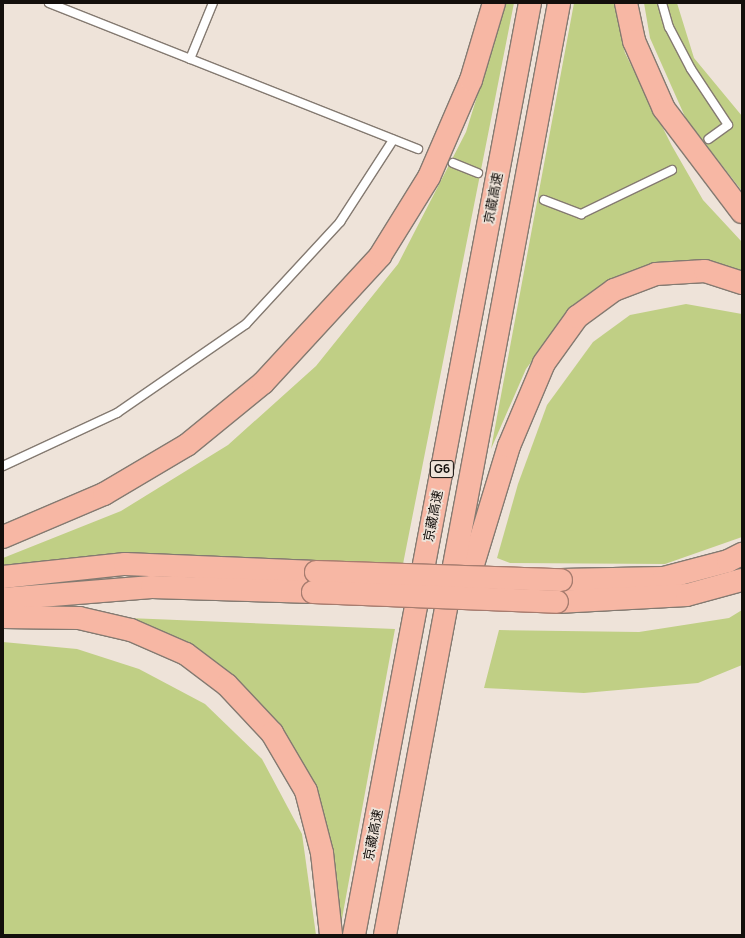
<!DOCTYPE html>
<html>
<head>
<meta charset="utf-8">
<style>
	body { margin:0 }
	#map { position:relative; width:745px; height:938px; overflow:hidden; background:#eee3d9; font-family:Manrope,"Noto Sans SC",sans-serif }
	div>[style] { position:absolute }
	.green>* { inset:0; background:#c0cf85 }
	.roads { filter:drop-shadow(1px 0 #847a71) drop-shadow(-1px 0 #847a71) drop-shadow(0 1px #847a71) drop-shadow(0 -1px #847a71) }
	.lane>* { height:8px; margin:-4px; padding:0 4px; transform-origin:4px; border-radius:4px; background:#fff }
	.highway>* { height:22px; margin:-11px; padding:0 11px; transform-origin:11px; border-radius:11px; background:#f7b7a4 }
	.bridges { filter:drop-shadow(1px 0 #a77c6f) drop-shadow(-1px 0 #a77c6f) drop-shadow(0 1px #a77c6f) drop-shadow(0 -1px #a77c6f) }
	.highway-bridge>* { height:22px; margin:-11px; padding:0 11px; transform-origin:11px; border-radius:11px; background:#f7b7a4 }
	span { translate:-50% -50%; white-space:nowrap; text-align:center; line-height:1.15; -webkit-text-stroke:3.5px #eee3d9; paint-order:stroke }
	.shield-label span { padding:1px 3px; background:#eee3d9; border:1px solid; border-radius:3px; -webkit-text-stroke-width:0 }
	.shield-label { font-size:12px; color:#130f0c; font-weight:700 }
	.street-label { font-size:13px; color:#130f0c }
	.frame { position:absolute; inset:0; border:4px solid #130f0c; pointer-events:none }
</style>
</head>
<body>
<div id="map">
	<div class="green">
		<div style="clip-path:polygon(506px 3px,514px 3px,403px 564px,135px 554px,3px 567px,3px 558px,121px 511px,228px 445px,316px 366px,398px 264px,466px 132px)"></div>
		<div style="clip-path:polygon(574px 3px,614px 3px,625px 53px,672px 146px,703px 200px,742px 242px,742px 272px,693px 263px,647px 269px,599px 286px,560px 323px,526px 369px,491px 449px)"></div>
		<div style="clip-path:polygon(644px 3px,677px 3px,694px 58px,742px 116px,742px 191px,686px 119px,650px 38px)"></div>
		<div style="clip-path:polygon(686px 304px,742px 314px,742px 537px,665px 564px,510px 563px,497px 558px,518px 484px,547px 405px,593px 342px,630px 315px)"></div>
		<div style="clip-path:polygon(742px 610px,742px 665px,698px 683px,584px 693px,484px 688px,499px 630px,639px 632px,729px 618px)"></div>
		<div style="clip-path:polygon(104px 617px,395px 629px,339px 935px,324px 821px,291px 743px,247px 694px)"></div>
		<div style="clip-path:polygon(3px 642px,77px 649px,139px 669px,205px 704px,262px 759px,302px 834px,316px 935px,3px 935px)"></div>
	</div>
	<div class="roads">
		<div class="lane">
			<div style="left:49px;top:3px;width:397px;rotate:21.6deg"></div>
			<div style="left:662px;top:3px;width:25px;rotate:74deg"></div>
			<div style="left:669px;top:27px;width:47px;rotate:62.4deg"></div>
			<div style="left:691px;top:69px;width:67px;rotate:56.5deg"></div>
			<div style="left:728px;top:125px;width:24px;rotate:144deg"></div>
			<div style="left:190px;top:59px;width:61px;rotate:-67.7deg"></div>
			<div style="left:453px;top:163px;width:27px;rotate:22deg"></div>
			<div style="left:544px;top:200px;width:40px;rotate:21deg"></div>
			<div style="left:581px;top:214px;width:101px;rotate:-25.8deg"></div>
			<div style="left:3px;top:466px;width:126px;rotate:-24.9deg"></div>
			<div style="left:117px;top:413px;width:157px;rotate:-34.6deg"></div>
			<div style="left:246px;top:324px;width:139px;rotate:-47.3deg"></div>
			<div style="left:340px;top:222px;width:98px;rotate:-57.1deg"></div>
		</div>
		<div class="highway">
			<div style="left:626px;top:3px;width:39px;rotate:78deg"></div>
			<div style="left:634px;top:41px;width:74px;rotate:66.2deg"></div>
			<div style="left:664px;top:109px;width:129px;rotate:52.9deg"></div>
			<div style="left:3px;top:537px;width:110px;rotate:-23.1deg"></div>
			<div style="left:104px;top:494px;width:96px;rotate:-30.6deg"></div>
			<div style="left:187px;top:445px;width:98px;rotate:-39.2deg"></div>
			<div style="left:263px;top:383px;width:173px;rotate:-47.3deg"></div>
			<div style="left:380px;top:256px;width:93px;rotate:-58.2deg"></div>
			<div style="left:429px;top:177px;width:106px;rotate:-66.6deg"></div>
			<div style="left:471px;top:80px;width:80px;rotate:-73.4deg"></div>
			<div style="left:3px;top:577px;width:123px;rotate:-6.1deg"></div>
			<div style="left:125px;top:564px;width:191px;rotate:2.4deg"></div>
			<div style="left:561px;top:580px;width:103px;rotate:-1.1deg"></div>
			<div style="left:664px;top:578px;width:66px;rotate:-14.9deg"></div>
			<div style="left:728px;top:561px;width:16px;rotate:-27deg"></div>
			<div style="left:464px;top:594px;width:155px;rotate:-73.1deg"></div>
			<div style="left:509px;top:446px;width:90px;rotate:-67.1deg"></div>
			<div style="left:544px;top:363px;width:57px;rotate:-54.3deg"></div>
			<div style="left:577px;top:317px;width:46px;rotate:-36.1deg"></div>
			<div style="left:614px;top:290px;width:45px;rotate:-20.9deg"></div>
			<div style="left:656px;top:274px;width:49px;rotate:-3.5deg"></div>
			<div style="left:705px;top:271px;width:39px;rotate:18deg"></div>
			<div style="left:3px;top:599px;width:149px;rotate:-4.6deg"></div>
			<div style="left:152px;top:587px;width:161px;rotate:1.8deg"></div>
			<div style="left:557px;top:602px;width:130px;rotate:-3.1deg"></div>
			<div style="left:687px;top:595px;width:57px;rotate:-15.3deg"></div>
			<div style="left:3px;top:617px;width:76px;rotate:0.8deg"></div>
			<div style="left:79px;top:618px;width:53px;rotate:13deg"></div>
			<div style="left:131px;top:630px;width:60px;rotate:23.6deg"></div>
			<div style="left:186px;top:654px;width:51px;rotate:37.1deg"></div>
			<div style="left:227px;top:685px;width:66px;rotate:46.8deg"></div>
			<div style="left:272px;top:733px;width:67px;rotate:59.6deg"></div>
			<div style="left:306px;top:791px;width:64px;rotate:75.5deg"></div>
			<div style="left:322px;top:853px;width:82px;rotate:83.7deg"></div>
			<div style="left:354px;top:935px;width:948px;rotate:-79.31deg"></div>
			<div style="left:385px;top:935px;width:948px;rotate:-79.42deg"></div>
		</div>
	</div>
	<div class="bridges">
		<div class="highway-bridge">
			<div style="left:316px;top:572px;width:245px;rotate:1.9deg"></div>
			<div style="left:313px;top:592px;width:244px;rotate:2.3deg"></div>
		</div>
	</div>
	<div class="shield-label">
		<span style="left:442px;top:469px">G6</span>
	</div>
	<div class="street-label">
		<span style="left:493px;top:198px;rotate:-79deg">京藏高速</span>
		<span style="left:433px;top:516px;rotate:-79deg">京藏高速</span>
		<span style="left:373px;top:835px;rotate:-79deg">京藏高速</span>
	</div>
	<div class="frame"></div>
</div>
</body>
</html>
